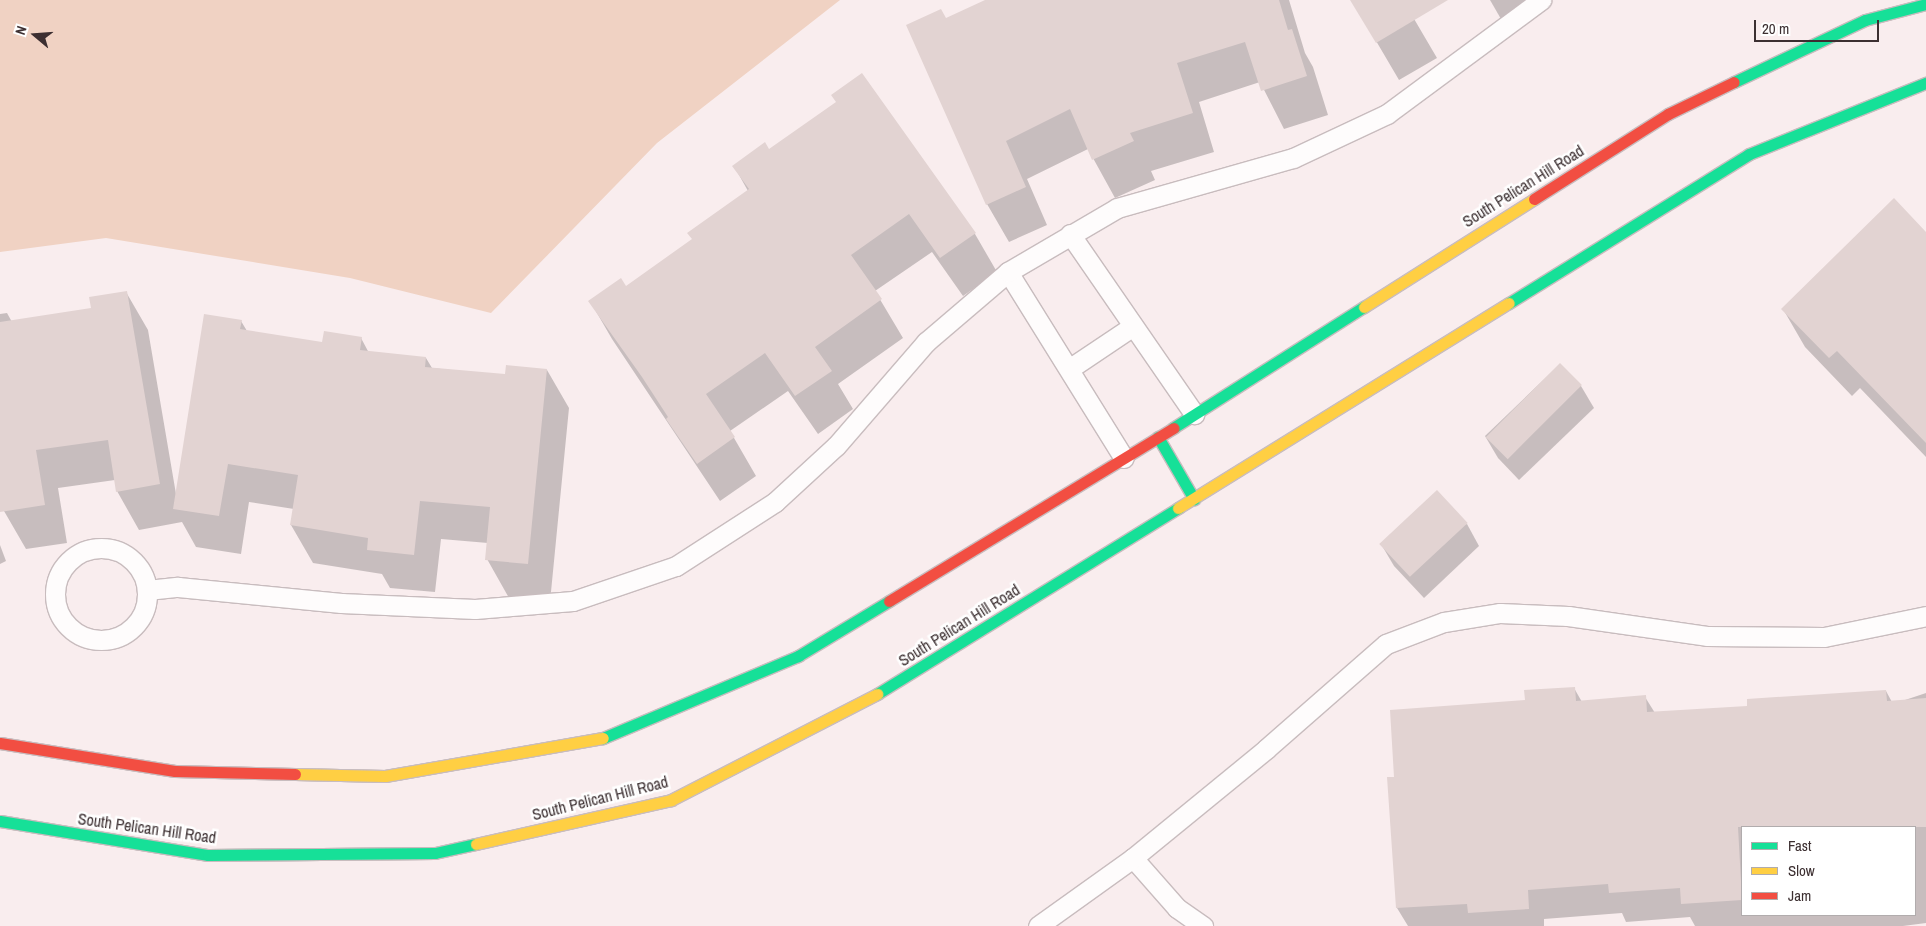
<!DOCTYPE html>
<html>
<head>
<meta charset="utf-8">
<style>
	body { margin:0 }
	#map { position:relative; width:1926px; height:926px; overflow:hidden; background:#f9edee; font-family:"Archivo Narrow",sans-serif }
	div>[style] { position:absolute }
	.green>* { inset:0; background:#f0d2c3 }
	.shadow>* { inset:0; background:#0003 }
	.building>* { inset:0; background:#e2d3d2; transform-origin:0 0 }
	.roads { filter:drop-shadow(1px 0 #c8bcbe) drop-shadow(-1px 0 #c8bcbe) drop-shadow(0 1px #c8bcbe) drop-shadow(0 -1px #c8bcbe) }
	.lane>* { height:19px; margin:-9.5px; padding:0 9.5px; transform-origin:9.5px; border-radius:9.5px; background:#fefcfc }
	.lane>.ring { margin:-9.5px; padding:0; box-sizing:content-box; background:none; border:19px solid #fefcfc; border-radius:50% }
	.fast>* { height:11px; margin:-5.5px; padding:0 5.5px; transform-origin:5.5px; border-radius:5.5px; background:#16e098 }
	.slow>* { height:11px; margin:-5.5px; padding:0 5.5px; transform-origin:5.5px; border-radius:5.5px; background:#ffcf43 }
	.jam>* { height:11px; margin:-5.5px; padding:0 5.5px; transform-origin:5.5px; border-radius:5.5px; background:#f24e42 }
	span { translate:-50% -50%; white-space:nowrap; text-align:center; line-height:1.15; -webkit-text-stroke:5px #fff; paint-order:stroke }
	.street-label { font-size:16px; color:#3c2f31 }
	.legend { position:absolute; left:1741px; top:826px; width:175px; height:90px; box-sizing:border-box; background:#fff; border:1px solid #b1acad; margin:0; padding:6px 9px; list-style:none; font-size:15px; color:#3c2f31 }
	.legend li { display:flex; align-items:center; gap:10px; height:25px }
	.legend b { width:25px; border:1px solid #b1acad }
	.north { position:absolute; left:10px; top:10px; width:50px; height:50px; -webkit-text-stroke:4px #fff; paint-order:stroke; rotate:288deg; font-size:14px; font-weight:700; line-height:20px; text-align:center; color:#3c2f31 }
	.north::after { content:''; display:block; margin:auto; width:18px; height:22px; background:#3c2f31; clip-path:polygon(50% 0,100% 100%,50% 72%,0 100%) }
	.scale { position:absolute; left:1754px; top:20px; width:125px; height:22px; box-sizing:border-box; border:2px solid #3c2f31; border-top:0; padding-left:6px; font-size:15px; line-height:18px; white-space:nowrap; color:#3c2f31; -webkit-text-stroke:4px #fff; paint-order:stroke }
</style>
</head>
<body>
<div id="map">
	<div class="green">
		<div style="clip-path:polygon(0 0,840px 0,657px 143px,491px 313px,350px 278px,106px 238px,0 252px)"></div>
	</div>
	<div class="shadow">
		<div style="clip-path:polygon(988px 0,1289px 0,1305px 53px,1313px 67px,1328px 115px,1284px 129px,1260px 82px,1199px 102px,1214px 152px,1151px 171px,1155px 180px,1115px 198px,1088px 149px,1027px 179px,1047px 225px,1009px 242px,987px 204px,946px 19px)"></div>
		<div style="clip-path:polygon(1352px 0,1430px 0,1410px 12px,1437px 58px,1399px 80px)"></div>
		<div style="clip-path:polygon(1490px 0,1533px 0,1501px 19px)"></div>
		<div style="clip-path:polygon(862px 75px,975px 234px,997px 272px,963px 296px,932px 252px,875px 291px,903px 338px,838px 384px,853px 409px,818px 434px,788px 391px,730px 431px,756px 476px,720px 501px,612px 339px,590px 301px,626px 287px,693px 240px,689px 233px,748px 191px,734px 166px,769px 151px,837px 103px)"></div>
		<div style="clip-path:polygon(1926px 234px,1926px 457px,1860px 388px,1852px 396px,1805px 347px,1783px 309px)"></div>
		<div style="clip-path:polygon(126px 292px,148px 330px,176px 494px,241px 321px,247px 331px,323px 344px,361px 338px,369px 353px,426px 358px,432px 368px,506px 376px,547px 370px,569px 408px,550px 602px,509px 598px,487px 559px,488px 543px,441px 539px,435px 592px,390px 588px,382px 574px,313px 563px,291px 525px,294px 509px,249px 502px,241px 554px,196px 547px,182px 522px,139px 530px,117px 491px,115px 480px,58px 488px,67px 543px,26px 549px,4px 511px,0 490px,0 314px,7px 313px,12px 322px,92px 309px)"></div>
		<div style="clip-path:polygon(1560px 364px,1581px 386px,1594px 408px,1519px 480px,1498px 458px,1485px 436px)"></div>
		<div style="clip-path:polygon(1467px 524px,1479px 546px,1424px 598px,1394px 566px,1381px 544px)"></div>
		<div style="clip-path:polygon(0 545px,6px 561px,0 564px)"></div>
		<div style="clip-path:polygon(evenodd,1574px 688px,1582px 702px,1645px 697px,1655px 713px,1749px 707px,1886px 691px,1893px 704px,1926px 693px,1926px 923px,1903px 926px,1695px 926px,1690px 917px,1626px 922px,1622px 913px,1544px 919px,1544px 926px,1408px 926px,1397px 908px,1388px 778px,1396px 778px,1526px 701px,1574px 688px,1742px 827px,1915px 827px,1915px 915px,1742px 915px,1742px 827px)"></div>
	</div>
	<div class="building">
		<div style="clip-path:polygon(985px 0,1279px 0,1288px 30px,1292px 29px,1307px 76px,1261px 91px,1245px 42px,1177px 63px,1193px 113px,1130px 133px,1134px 141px,1092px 160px,1070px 109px,1006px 141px,1026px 187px,986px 205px,906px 25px,941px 9px,946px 18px)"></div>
		<div style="clip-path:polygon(1350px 0,1448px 0,1376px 43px)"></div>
		<div style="clip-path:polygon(862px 73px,976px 233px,940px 258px,909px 214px,851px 255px,882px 299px,815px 347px,832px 371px,795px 396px,765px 353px,706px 394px,735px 437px,697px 464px,666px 419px,668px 417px,642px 377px,588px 301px,621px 278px,626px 286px,692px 239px,687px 233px,749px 189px,732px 166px,765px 142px,769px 149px,836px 102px,831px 95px)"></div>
		<div style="clip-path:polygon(1894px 198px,1926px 232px,1926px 443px,1837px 351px,1829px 358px,1781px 309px)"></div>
		<div style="clip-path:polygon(127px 291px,160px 484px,116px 492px,108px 440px,36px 450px,45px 505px,0 512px,0 322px,91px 308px,89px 297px)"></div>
		<div style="clip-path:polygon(204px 314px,242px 320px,240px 329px,322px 342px,324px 331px,362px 337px,360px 350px,426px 357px,425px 367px,505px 374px,506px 365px,547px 369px,528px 564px,485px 560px,490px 507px,420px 501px,414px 555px,367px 550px,368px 538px,290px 525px,298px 475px,228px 464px,219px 516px,173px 509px)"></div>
		<div style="left:1560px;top:363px;width:31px;height:105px;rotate:45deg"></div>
		<div style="left:1437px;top:490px;width:45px;height:79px;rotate:47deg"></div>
		<div style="clip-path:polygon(1575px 687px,1576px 701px,1646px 695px,1647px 712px,1747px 706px,1747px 699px,1886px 690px,1887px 701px,1926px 698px,1926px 827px,1738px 827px,1742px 900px,1681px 904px,1680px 888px,1609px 893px,1608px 884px,1528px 890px,1529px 909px,1468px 913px,1467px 904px,1396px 908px,1387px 777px,1394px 777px,1390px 710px,1525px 700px,1524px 690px)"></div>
	</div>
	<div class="roads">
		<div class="lane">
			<div style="left:1070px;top:234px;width:219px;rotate:55.4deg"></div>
			<div style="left:1008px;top:272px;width:219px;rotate:58.1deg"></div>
			<div style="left:1069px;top:369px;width:77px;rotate:-33.9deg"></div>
			<div class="ring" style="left:55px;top:548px;width:73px;height:73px"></div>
			<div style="left:147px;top:590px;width:31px;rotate:-6deg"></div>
			<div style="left:178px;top:587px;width:164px;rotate:5.6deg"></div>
			<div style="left:341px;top:603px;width:134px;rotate:2.6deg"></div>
			<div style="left:475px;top:609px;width:98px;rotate:-4.7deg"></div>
			<div style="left:573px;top:601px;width:109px;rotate:-18.8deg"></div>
			<div style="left:676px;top:566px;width:118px;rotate:-32.9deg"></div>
			<div style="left:775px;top:502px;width:83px;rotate:-42.6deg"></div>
			<div style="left:836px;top:446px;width:138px;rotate:-49.1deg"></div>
			<div style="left:926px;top:342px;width:108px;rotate:-40.5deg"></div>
			<div style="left:1008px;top:272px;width:126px;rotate:-30.4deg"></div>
			<div style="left:1117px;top:208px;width:183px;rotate:-15.9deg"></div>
			<div style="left:1293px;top:158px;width:104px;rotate:-25.1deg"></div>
			<div style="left:1387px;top:114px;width:192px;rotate:-36.5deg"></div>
			<div style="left:1133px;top:858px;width:67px;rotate:48.7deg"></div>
			<div style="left:1177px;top:908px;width:32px;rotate:35deg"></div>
			<div style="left:1038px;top:926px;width:117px;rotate:-35.6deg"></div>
			<div style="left:1133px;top:858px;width:172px;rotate:-39.3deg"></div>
			<div style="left:1266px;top:749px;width:159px;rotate:-41.2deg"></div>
			<div style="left:1386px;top:644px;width:62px;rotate:-20.8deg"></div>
			<div style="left:1444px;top:622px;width:57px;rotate:-9.1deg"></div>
			<div style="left:1500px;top:613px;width:68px;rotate:2.5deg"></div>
			<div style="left:1568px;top:616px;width:140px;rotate:8.2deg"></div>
			<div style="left:1707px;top:636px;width:117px;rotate:0.5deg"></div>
			<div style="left:1824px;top:637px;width:104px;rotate:-11.6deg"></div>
		</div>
		<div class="fast">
			<div style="left:1734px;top:82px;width:145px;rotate:-25.3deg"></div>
			<div style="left:1865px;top:20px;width:63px;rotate:-14.7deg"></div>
			<div style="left:1509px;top:303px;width:282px;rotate:-31.8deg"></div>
			<div style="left:1749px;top:154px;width:191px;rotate:-21.9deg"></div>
			<div style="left:1173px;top:428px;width:226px;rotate:-32.4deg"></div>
			<div style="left:1158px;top:437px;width:72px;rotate:59.9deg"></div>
			<div style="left:877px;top:694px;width:354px;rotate:-31.7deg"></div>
			<div style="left:603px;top:738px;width:212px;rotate:-22.8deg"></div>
			<div style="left:798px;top:656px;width:106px;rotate:-31.1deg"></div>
			<div style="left:0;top:821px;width:211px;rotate:9.3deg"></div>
			<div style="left:208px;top:855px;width:227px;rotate:-0.5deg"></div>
			<div style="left:435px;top:853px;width:42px;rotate:-12.4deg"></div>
		</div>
		<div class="slow">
			<div style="left:1364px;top:307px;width:201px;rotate:-32.4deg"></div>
			<div style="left:1178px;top:508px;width:389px;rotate:-31.8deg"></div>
			<div style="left:295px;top:774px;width:90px;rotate:1.3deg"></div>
			<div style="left:385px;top:776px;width:221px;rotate:-9.9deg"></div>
			<div style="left:476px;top:844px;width:200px;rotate:-12.7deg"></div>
			<div style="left:671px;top:800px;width:232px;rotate:-27.2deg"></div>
		</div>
		<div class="jam">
			<div style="left:1534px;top:199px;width:159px;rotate:-32.4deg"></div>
			<div style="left:1668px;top:114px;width:73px;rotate:-25.9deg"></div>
			<div style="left:889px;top:601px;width:333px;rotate:-31.3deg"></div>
			<div style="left:0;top:743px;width:177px;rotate:9.1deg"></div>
			<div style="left:175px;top:771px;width:120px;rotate:1.4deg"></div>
		</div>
	</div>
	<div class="street-label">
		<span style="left:1523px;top:186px;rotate:-32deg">South Pelican Hill Road</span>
		<span style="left:959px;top:625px;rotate:-32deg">South Pelican Hill Road</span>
		<span style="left:600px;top:798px;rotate:-14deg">South Pelican Hill Road</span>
		<span style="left:147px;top:828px;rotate:8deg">South Pelican Hill Road</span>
	</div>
	<ul class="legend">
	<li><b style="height:6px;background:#16e098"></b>Fast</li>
	<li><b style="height:6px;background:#ffcf43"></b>Slow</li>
	<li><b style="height:6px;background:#f24e42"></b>Jam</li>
	</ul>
	<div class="north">N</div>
	<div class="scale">20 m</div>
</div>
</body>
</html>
